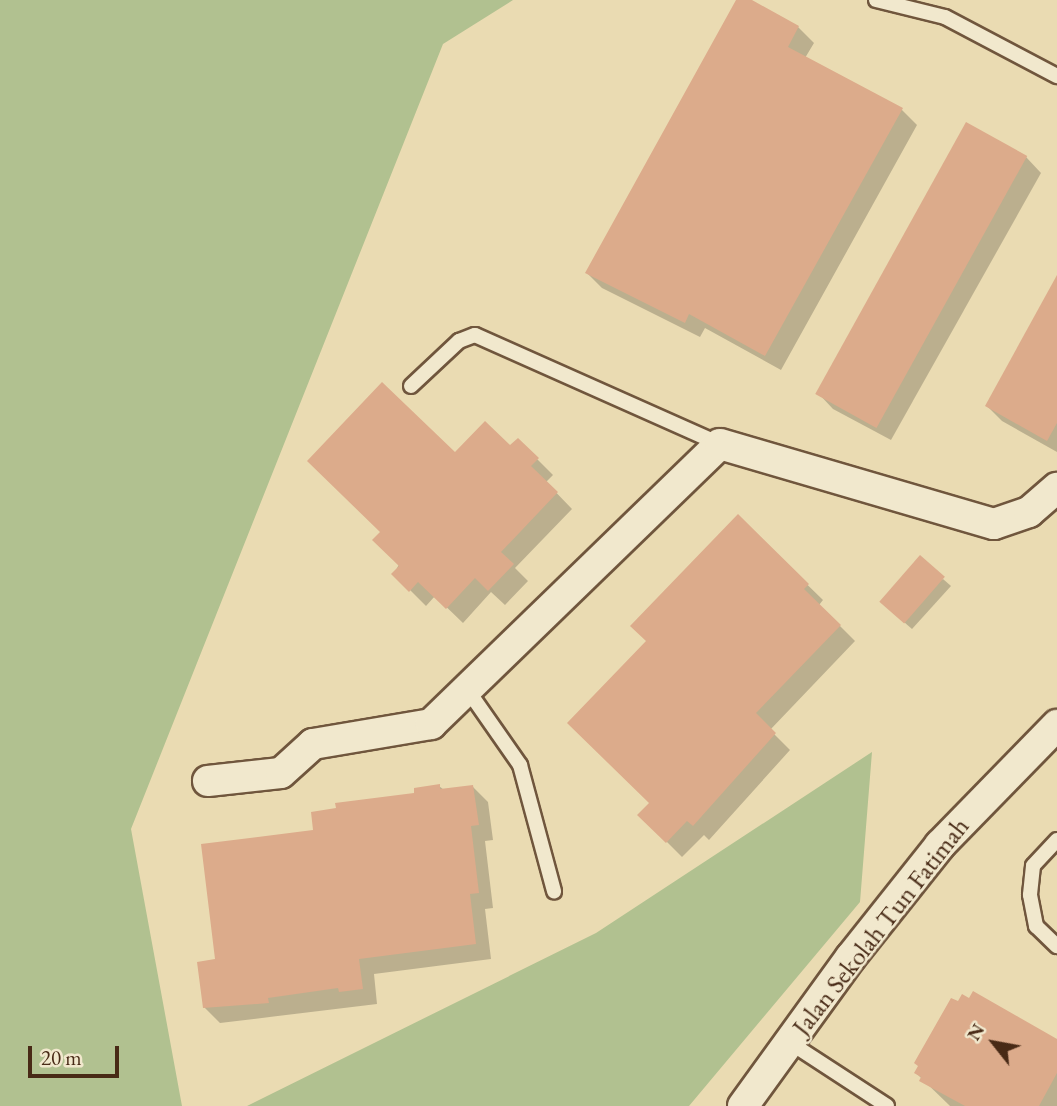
<!DOCTYPE html>
<html>
<head>
<meta charset="utf-8">
<style>
	body { margin:0 }
	#map { position:relative; width:1057px; height:1106px; overflow:hidden; background:#eadbb2; font-family:"EB Garamond",serif }
	div>[style] { position:absolute }
	.green>* { inset:0; background:#b1c190 }
	.shadow>* { inset:0; background:#0003 }
	.building>* { inset:0; background:#dcab8b; transform-origin:0 0 }
	.roads { filter:drop-shadow(2px 0 #70563d) drop-shadow(-2px 0 #70563d) drop-shadow(0 2px #70563d) drop-shadow(0 -2px #70563d) }
	.lane>* { height:14px; margin:-7px; padding:0 7px; transform-origin:7px; border-radius:7px; background:#f1e8cd }
	.street>* { height:30px; margin:-15px; padding:0 15px; transform-origin:15px; border-radius:15px; background:#f1e8cd }
	span { translate:-50% -50%; white-space:nowrap; text-align:center; line-height:1.15; -webkit-text-stroke:5px #f1e8cd; paint-order:stroke }
	.street-label { font-size:26px; color:#482a16 }
	.north { position:absolute; left:959px; top:1008px; width:70px; height:70px; -webkit-text-stroke:5px #f1e8cd; paint-order:stroke; rotate:301deg; font-size:19px; font-weight:700; line-height:28px; text-align:center; color:#482a16 }
	.north::after { content:''; display:block; margin:auto; width:24px; height:32px; background:#482a16; clip-path:polygon(50% 0,100% 100%,50% 72%,0 100%) }
	.scale { position:absolute; left:28px; top:1046px; width:91px; height:32px; box-sizing:border-box; border:4px solid #482a16; border-top:0; padding-left:9px; font-size:21px; line-height:24px; white-space:nowrap; color:#482a16; -webkit-text-stroke:5px #f1e8cd; paint-order:stroke }
</style>
</head>
<body>
<div id="map">
	<div class="green">
		<div style="clip-path:polygon(0 0,513px 0,443px 44px,131px 829px,182px 1106px,0 1106px)"></div>
		<div style="clip-path:polygon(872px 752px,860px 902px,689px 1106px,247px 1106px,596px 933px)"></div>
	</div>
	<div class="shadow">
		<div style="clip-path:polygon(738px 0,749px 0,798px 27px,814px 43px,805px 58px,901px 109px,917px 125px,781px 370px,705px 328px,700px 337px,602px 288px,587px 273px)"></div>
		<div style="clip-path:polygon(1026px 157px,1041px 173px,891px 440px,833px 409px,818px 393px)"></div>
		<div style="clip-path:polygon(1057px 279px,1057px 452px,1002px 421px,987px 406px)"></div>
		<div style="clip-path:polygon(518px 440px,553px 475px,546px 482px,572px 509px,515px 568px,528px 581px,505px 605px,491px 592px,463px 623px,435px 596px,426px 606px,394px 574px,455px 455px,510px 448px)"></div>
		<div style="clip-path:polygon(738px 517px,823px 600px,819px 605px,855px 641px,770px 730px,790px 750px,709px 840px,704px 835px,682px 857px,640px 815px,651px 803px,648px 641px)"></div>
		<div style="clip-path:polygon(943px 579px,951px 586px,912px 629px,889px 609px)"></div>
		<div style="clip-path:polygon(439px 786px,444px 790px,473px 787px,488px 802px,493px 840px,485px 841px,493px 908px,485px 909px,491px 959px,374px 974px,377px 1004px,220px 1023px,204px 1007px,217px 960px,315px 831px)"></div>
		<div style="clip-path:polygon(1057px 1041px,1057px 1106px,950px 1106px,916px 1073px)"></div>
	</div>
	<div class="building">
		<div style="clip-path:polygon(736px 0,752px 0,799px 26px,788px 47px,903px 108px,765px 356px,689px 314px,685px 323px,585px 273px)"></div>
		<div style="left:966px;top:122px;width:70px;height:311px;rotate:29deg"></div>
		<div style="clip-path:polygon(1057px 275px,1057px 423px,1047px 441px,985px 406px)"></div>
		<div style="clip-path:polygon(382px 382px,455px 452px,485px 421px,510px 445px,518px 438px,539px 458px,531px 466px,558px 492px,501px 552px,514px 564px,488px 591px,475px 578px,446px 609px,418px 582px,409px 592px,391px 574px,399px 566px,372px 540px,380px 532px,307px 461px)"></div>
		<div style="clip-path:polygon(738px 514px,809px 584px,804px 589px,841px 625px,756px 713px,776px 733px,693px 826px,687px 821px,666px 843px,637px 815px,649px 803px,567px 723px,646px 641px,630px 626px)"></div>
		<div style="left:920px;top:555px;width:33px;height:62px;rotate:41deg"></div>
		<div style="clip-path:polygon(440px 784px,440px 789px,473px 785px,479px 825px,471px 826px,479px 893px,470px 894px,476px 944px,359px 959px,363px 989px,339px 992px,338px 988px,268px 998px,269px 1003px,203px 1008px,197px 962px,215px 959px,201px 844px,313px 830px,311px 812px,336px 808px,335px 803px,414px 793px,414px 788px)"></div>
		<div style="clip-path:polygon(973px 991px,1057px 1039px,1057px 1073px,1039px 1106px,965px 1106px,919px 1081px,921px 1077px,914px 1073px,918px 1066px,914px 1063px,951px 998px,958px 1001px,962px 994px,969px 998px)"></div>
	</div>
	<div class="roads">
		<div class="lane">
			<div style="left:876px;top:0;width:71px;rotate:13.8deg"></div>
			<div style="left:945px;top:17px;width:127px;rotate:27.8deg"></div>
			<div style="left:411px;top:386px;width:66px;rotate:-43.2deg"></div>
			<div style="left:459px;top:341px;width:17px;rotate:-21deg"></div>
			<div style="left:475px;top:335px;width:268px;rotate:24deg"></div>
			<div style="left:467px;top:689px;width:93px;rotate:55.1deg"></div>
			<div style="left:520px;top:765px;width:131px;rotate:74.9deg"></div>
			<div style="left:1057px;top:840px;width:35px;rotate:133deg"></div>
			<div style="left:1033px;top:866px;width:29px;rotate:96deg"></div>
			<div style="left:1030px;top:895px;width:32px;rotate:79deg"></div>
			<div style="left:1036px;top:926px;width:29px;rotate:44deg"></div>
			<div style="left:789px;top:1042px;width:117px;rotate:33.1deg"></div>
		</div>
		<div class="street">
			<div style="left:208px;top:781px;width:73px;rotate:-6.3deg"></div>
			<div style="left:281px;top:773px;width:43px;rotate:-42.2deg"></div>
			<div style="left:313px;top:744px;width:120px;rotate:-9.6deg"></div>
			<div style="left:431px;top:724px;width:402px;rotate:-44.1deg"></div>
			<div style="left:720px;top:444px;width:285px;rotate:16.3deg"></div>
			<div style="left:994px;top:524px;width:37px;rotate:-19deg"></div>
			<div style="left:1029px;top:512px;width:37px;rotate:-41deg"></div>
			<div style="left:743px;top:1106px;width:184px;rotate:-54.1deg"></div>
			<div style="left:851px;top:957px;width:143px;rotate:-51.5deg"></div>
			<div style="left:940px;top:845px;width:168px;rotate:-45.7deg"></div>
		</div>
	</div>
	<div class="street-label">
		<span style="left:881px;top:927px;rotate:-52deg">Jalan Sekolah Tun Fatimah</span>
	</div>
	<div class="north">N</div>
	<div class="scale">20 m</div>
</div>
</body>
</html>
